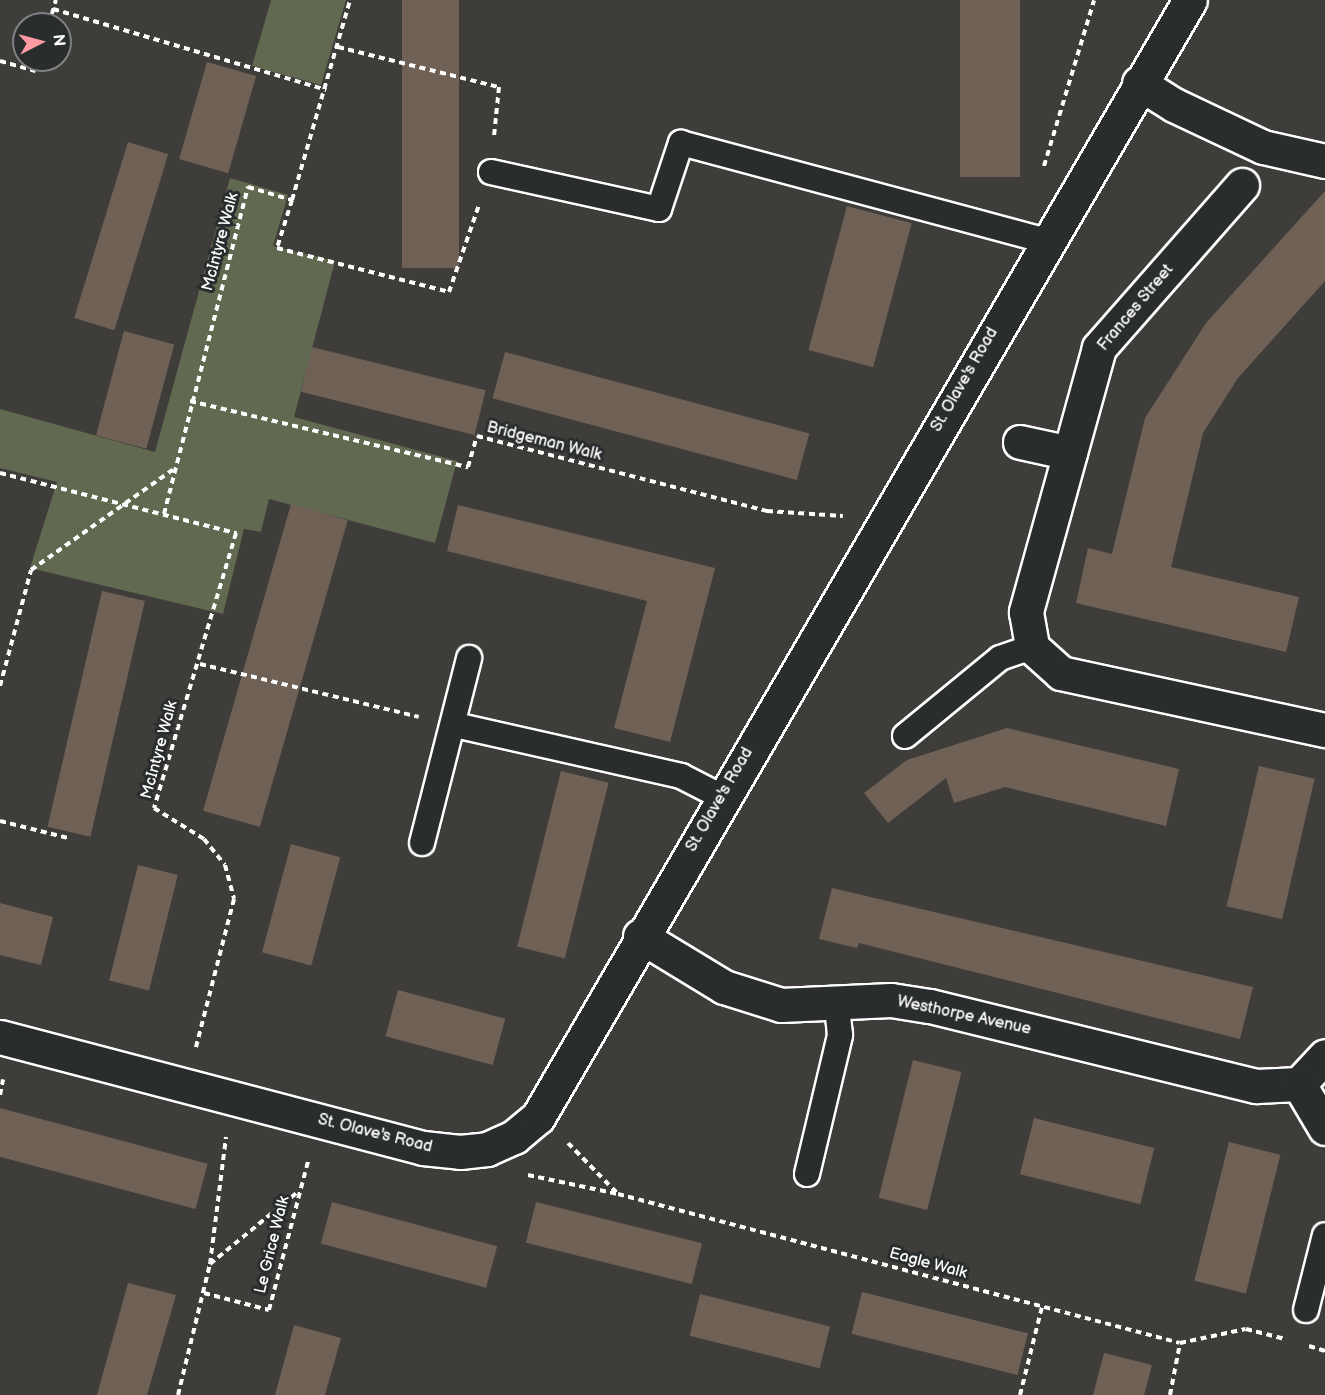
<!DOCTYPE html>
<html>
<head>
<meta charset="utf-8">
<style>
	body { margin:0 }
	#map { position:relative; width:1325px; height:1395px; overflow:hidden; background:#3f3d3a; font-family:"Balsamiq Sans",sans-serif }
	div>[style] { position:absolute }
	.green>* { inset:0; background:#616a50 }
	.building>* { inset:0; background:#706157; transform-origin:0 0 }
	.path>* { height:4px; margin-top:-2px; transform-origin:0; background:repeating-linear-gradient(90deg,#fff 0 6px,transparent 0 10.5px) }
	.roads { filter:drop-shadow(2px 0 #fff) drop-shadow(-2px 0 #fff) drop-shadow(0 2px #fff) drop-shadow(0 -2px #fff) }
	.service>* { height:24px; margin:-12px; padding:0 12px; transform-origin:12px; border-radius:12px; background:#2a2d2e }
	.minor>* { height:33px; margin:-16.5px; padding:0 16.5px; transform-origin:16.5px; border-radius:16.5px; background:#2a2d2e }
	span { translate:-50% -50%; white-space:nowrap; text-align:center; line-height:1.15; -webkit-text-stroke:6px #2a2d2e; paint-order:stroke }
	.street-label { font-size:16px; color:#fff }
	.north { position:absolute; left:12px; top:12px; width:60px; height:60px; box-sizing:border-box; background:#2a2d2e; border:2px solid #7f8182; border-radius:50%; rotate:84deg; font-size:16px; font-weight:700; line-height:24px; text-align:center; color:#fff }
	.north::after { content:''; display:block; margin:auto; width:21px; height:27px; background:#ff9aa2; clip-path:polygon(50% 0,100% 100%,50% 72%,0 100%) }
</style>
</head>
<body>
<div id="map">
	<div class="green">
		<div style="clip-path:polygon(271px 0,346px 0,321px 85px,252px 66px)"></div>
		<div style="clip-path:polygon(230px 178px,288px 195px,273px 246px,335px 261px,294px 417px,457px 461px,435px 543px,269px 499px,261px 532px,244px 529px,223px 614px,30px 568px,57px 482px,0 468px,0 409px,155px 452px)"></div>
	</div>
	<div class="building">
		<div style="left:402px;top:0;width:57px;height:268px"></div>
		<div style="left:960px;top:0;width:60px;height:177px"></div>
		<div style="left:207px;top:62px;width:51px;height:101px;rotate:16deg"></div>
		<div style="left:128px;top:142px;width:42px;height:184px;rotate:17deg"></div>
		<div style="clip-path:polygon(1325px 191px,1325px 281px,1238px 378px,1203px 433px,1171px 567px,1299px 597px,1286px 652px,1076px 603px,1088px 548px,1112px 554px,1145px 418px,1206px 323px)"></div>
		<div style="left:847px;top:206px;width:67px;height:149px;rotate:15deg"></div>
		<div style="left:124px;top:331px;width:52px;height:108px;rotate:15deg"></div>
		<div style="left:312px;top:347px;width:179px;height:46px;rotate:14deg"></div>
		<div style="left:505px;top:352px;width:315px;height:48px;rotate:15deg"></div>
		<div style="left:291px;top:504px;width:59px;height:319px;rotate:16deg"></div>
		<div style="clip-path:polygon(458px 505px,715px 568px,670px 742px,614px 728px,647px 601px,447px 551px)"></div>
		<div style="left:102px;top:591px;width:44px;height:242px;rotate:13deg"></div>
		<div style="clip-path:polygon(1007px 728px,1179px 769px,1166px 826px,1005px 787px,954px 803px,946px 778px,888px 823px,864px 793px,907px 760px)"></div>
		<div style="left:1259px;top:766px;width:57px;height:144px;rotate:13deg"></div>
		<div style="left:561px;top:771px;width:49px;height:181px;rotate:14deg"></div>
		<div style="left:291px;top:844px;width:51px;height:112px;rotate:15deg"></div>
		<div style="left:138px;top:865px;width:41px;height:119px;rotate:14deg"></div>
		<div style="clip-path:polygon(832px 888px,1253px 987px,1240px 1039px,859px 943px,857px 948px,819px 939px)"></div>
		<div style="clip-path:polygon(0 903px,53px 917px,41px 965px,0 955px)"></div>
		<div style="left:398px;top:990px;width:111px;height:48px;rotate:15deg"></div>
		<div style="left:913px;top:1060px;width:50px;height:142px;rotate:14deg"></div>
		<div style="left:0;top:1108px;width:215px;height:47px;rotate:15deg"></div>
		<div style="left:1034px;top:1118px;width:124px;height:58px;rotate:14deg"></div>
		<div style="left:1229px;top:1142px;width:53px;height:143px;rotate:14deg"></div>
		<div style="left:332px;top:1202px;width:171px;height:43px;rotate:15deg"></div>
		<div style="left:536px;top:1202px;width:171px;height:42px;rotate:14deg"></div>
		<div style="clip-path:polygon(128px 1283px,176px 1295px,147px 1395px,97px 1395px)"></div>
		<div style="left:862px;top:1292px;width:171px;height:43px;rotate:14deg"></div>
		<div style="left:700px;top:1294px;width:134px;height:43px;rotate:14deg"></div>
		<div style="clip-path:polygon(294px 1325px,341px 1338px,325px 1395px,275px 1395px)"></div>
		<div style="clip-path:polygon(1104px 1353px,1152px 1365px,1144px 1395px,1093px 1395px)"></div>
	</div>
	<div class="path">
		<div style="left:53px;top:9px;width:285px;rotate:16.5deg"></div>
		<div style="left:49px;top:24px;width:25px;rotate:-74deg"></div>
		<div style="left:338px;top:47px;width:166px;rotate:14deg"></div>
		<div style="left:499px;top:87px;width:49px;rotate:95.8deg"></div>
		<div style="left:0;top:61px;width:37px;rotate:16deg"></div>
		<div style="left:36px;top:71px;width:11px;rotate:-75deg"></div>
		<div style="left:1044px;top:166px;width:173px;rotate:-73.2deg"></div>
		<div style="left:292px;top:200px;width:50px;rotate:107.4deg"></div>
		<div style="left:277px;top:248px;width:178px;rotate:14.3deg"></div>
		<div style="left:449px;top:292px;width:92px;rotate:-71deg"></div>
		<div style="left:190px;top:401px;width:286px;rotate:13.4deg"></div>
		<div style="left:468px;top:467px;width:32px;rotate:-74deg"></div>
		<div style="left:477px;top:436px;width:300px;rotate:14.5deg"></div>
		<div style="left:767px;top:511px;width:76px;rotate:3.8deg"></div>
		<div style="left:0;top:473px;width:244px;rotate:14.3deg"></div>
		<div style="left:236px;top:533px;width:287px;rotate:106.6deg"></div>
		<div style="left:154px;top:808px;width:59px;rotate:31.8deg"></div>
		<div style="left:204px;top:839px;width:33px;rotate:51deg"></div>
		<div style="left:225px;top:865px;width:35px;rotate:75deg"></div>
		<div style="left:234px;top:899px;width:153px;rotate:104.4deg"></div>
		<div style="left:164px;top:514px;width:338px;rotate:-75.6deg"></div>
		<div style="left:248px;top:187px;width:46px;rotate:16.5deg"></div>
		<div style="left:292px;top:200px;width:208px;rotate:-73.8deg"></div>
		<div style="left:200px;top:664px;width:225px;rotate:13.6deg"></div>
		<div style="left:0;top:686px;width:120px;rotate:-75deg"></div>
		<div style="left:31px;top:570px;width:176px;rotate:-35.3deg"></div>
		<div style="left:0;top:821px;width:70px;rotate:14deg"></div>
		<div style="left:0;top:1095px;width:16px;rotate:-79deg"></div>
		<div style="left:568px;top:1143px;width:70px;rotate:45.6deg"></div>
		<div style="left:528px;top:1175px;width:92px;rotate:11.9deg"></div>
		<div style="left:618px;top:1194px;width:581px;rotate:14.85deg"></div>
		<div style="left:1180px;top:1343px;width:67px;rotate:-12deg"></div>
		<div style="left:1246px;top:1329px;width:40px;rotate:14.4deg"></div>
		<div style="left:210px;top:1264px;width:115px;rotate:-39.4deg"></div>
		<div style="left:204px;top:1293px;width:67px;rotate:14.7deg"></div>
		<div style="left:269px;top:1310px;width:157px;rotate:-75.3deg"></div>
		<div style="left:1309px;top:1346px;width:17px;rotate:17deg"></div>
		<div style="left:178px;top:1395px;width:135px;rotate:-76.3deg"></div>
		<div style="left:210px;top:1264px;width:128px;rotate:-82.8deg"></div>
		<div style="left:1020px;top:1395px;width:91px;rotate:-76deg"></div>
		<div style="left:1170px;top:1395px;width:53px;rotate:-79.1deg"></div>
	</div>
	<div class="roads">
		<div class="service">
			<div style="left:491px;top:172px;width:172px;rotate:12.4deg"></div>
			<div style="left:659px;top:209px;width:70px;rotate:-71.6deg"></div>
			<div style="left:681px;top:143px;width:378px;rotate:15deg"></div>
			<div style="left:455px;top:725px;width:232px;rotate:12.7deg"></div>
			<div style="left:681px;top:776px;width:46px;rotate:27.1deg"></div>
			<div style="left:905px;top:736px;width:123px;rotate:-39.4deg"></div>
			<div style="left:1000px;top:658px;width:34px;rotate:-19deg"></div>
			<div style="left:422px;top:843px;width:191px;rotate:-75.7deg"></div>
			<div style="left:807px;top:1174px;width:143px;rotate:-76.6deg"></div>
			<div style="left:840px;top:1035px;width:29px;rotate:-96deg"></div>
			<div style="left:1306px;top:1310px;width:77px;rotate:-75.8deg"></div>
		</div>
		<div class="minor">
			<div style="left:1139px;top:83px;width:41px;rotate:32.2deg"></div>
			<div style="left:1174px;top:105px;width:98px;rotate:25.3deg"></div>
			<div style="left:1263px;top:147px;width:64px;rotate:12.7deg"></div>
			<div style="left:1242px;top:185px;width:217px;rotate:131.3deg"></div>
			<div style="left:1099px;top:348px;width:274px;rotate:105.5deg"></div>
			<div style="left:1026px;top:612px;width:36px;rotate:80deg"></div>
			<div style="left:1032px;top:647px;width:39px;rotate:42deg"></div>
			<div style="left:1061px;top:673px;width:270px;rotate:12.2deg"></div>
			<div style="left:1020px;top:442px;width:51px;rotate:12.4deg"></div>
			<div style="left:640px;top:936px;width:98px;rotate:31.3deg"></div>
			<div style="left:724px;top:987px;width:60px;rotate:17.5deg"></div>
			<div style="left:781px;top:1005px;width:110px;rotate:-2.6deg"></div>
			<div style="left:891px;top:1000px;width:39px;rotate:9deg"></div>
			<div style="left:930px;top:1006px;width:336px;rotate:13.8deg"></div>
			<div style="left:1256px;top:1086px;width:43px;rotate:-2.7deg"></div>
			<div style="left:1299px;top:1084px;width:38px;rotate:-47deg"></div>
			<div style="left:0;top:1037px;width:437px;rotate:14.7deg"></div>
			<div style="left:423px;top:1148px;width:37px;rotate:6deg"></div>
			<div style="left:460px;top:1152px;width:27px;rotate:-6deg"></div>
			<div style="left:487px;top:1149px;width:30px;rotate:-24deg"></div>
			<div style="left:514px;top:1137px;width:31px;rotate:-40deg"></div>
			<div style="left:538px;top:1117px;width:1293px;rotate:-59.73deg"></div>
			<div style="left:1299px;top:1084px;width:51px;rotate:59.4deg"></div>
		</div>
	</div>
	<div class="street-label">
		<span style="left:221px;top:242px;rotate:-75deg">McIntyre Walk</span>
		<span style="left:1136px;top:308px;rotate:-50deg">Frances Street</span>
		<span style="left:965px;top:380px;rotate:-60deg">St. Olave's Road</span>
		<span style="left:544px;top:442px;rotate:14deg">Bridgeman Walk</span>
		<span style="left:160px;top:750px;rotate:-75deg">McIntyre Walk</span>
		<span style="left:720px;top:800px;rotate:-60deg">St. Olave's Road</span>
		<span style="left:964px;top:1016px;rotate:12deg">Westhorpe Avenue</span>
		<span style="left:375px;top:1134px;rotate:14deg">St. Olave's Road</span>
		<span style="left:273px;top:1245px;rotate:-76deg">Le Grice Walk</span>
		<span style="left:928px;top:1264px;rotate:15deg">Eagle Walk</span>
	</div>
	<div class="north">N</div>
</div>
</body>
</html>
